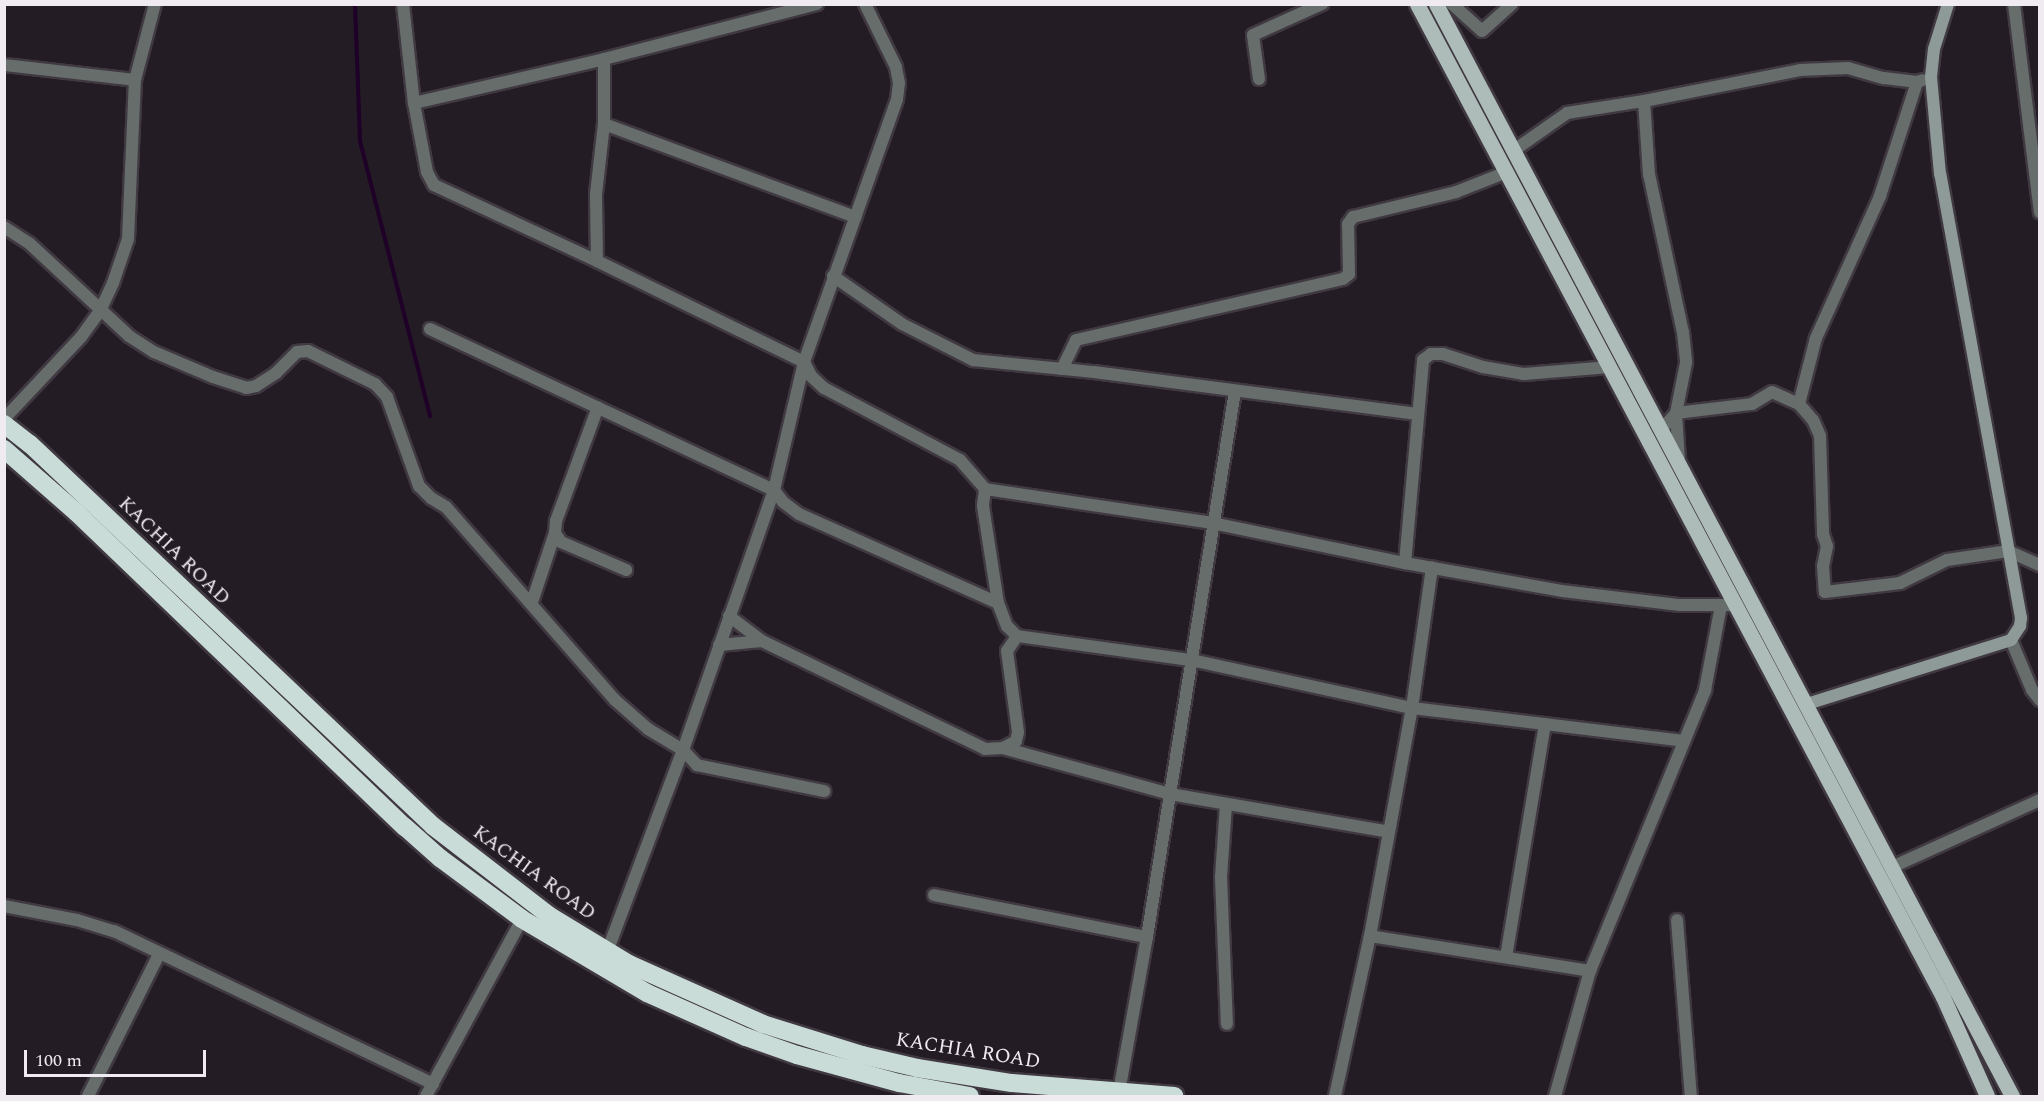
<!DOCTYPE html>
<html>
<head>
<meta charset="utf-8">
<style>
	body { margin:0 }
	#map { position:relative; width:2044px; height:1101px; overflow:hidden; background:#231c25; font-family:Spectral,serif }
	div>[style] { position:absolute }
	.stream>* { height:4px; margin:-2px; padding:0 2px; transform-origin:2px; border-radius:2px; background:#1f0027 }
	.roads { filter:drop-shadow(2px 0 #403942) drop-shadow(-2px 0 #403942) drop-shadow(0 2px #403942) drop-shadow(0 -2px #403942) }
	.street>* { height:12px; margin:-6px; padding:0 6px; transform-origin:6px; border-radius:6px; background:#666d6b }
	.secondary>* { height:12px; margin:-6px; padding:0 6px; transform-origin:6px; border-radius:6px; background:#8e9a97 }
	.primary>* { height:15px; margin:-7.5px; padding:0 7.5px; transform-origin:7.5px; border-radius:7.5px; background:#adbcb9 }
	.highway>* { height:18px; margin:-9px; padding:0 9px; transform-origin:9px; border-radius:9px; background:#cadcd8 }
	span { translate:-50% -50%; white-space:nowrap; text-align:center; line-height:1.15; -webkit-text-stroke:4.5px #231c25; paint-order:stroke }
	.street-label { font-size:20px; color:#f0eaf1 }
	.frame { position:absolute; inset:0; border:6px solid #f0eaf1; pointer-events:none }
	.scale { position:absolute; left:24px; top:1050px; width:182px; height:27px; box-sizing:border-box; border:3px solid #f0eaf1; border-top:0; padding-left:8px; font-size:18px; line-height:21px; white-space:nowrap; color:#f0eaf1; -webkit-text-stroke:4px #231c25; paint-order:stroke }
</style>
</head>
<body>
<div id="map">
	<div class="stream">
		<div style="left:355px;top:4px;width:137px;rotate:87.9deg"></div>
		<div style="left:360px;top:141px;width:284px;rotate:75.7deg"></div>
	</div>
	<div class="roads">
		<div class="street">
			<div style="left:403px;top:4px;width:100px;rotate:83.7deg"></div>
			<div style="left:414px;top:103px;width:70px;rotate:79.3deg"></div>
			<div style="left:427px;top:172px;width:15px;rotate:62deg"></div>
			<div style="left:434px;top:185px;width:180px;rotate:25deg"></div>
			<div style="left:597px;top:261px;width:230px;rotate:26deg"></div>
			<div style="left:804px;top:362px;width:16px;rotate:63deg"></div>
			<div style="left:811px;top:376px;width:18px;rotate:43deg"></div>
			<div style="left:824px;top:388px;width:154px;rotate:27.9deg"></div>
			<div style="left:960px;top:460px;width:38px;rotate:49deg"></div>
			<div style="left:985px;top:489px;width:231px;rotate:8.5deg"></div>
			<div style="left:1213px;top:523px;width:196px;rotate:11.8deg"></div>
			<div style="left:1405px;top:563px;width:159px;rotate:10.1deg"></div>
			<div style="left:1562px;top:591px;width:119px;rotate:6.8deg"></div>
			<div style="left:1680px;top:605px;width:56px"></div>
			<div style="left:1452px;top:4px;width:40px;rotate:42deg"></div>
			<div style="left:1482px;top:31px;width:40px;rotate:-42deg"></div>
			<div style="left:2014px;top:4px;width:210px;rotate:82.9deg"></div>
			<div style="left:4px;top:65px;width:132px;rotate:6.5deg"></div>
			<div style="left:1259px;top:79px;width:44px;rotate:-97.8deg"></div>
			<div style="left:1253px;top:35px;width:76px;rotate:-24.2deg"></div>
			<div style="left:1644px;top:101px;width:73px;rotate:86.1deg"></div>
			<div style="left:1649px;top:174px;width:162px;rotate:77.9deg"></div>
			<div style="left:1683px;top:332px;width:31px;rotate:84deg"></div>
			<div style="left:1686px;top:363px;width:51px;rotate:101.3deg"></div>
			<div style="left:1676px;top:413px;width:48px;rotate:86.4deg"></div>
			<div style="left:414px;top:103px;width:195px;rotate:-13deg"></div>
			<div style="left:604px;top:59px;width:220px;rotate:-14.5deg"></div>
			<div style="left:604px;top:124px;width:268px;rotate:20.3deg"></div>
			<div style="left:1513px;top:151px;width:66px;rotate:-35.1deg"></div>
			<div style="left:1567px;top:113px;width:78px;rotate:-8.9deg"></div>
			<div style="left:1644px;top:101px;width:159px;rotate:-11.2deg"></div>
			<div style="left:1800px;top:70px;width:48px;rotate:-2.4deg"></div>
			<div style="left:1848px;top:68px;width:37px;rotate:16deg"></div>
			<div style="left:1884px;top:78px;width:33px;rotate:7deg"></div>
			<div style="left:1917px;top:82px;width:6px;rotate:-18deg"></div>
			<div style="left:4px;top:227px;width:30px;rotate:33deg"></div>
			<div style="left:29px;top:243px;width:137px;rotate:42.9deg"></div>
			<div style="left:129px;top:336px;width:30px;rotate:33deg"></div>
			<div style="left:154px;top:352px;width:64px;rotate:23deg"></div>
			<div style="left:213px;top:377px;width:35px;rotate:18deg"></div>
			<div style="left:246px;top:388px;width:10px;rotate:-11deg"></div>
			<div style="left:256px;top:386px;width:24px;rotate:-33deg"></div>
			<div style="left:276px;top:373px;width:30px;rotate:-45deg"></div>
			<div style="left:297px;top:352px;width:11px;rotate:-5deg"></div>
			<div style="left:308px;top:351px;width:75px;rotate:26.2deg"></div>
			<div style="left:375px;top:384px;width:18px;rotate:47deg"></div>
			<div style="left:387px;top:397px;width:95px;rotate:70.2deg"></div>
			<div style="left:419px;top:486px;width:17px;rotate:45deg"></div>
			<div style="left:431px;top:498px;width:17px;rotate:31deg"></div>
			<div style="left:446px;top:507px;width:257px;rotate:48.8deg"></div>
			<div style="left:615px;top:700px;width:44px;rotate:41.3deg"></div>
			<div style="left:648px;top:729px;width:41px;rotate:31deg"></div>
			<div style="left:683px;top:750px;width:21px;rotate:47deg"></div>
			<div style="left:697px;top:765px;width:130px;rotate:11.6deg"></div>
			<div style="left:597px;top:261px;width:67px;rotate:-90.9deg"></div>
			<div style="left:596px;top:194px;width:70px;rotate:-83.5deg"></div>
			<div style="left:604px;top:124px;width:65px;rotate:-90deg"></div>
			<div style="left:833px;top:276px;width:84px;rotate:34.8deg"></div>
			<div style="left:902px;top:324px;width:80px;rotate:26.9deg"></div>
			<div style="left:973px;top:360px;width:122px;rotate:5.7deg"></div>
			<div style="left:1094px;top:372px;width:326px;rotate:7.4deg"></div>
			<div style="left:430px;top:329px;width:380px;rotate:25.1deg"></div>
			<div style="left:774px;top:490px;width:15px;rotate:53deg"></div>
			<div style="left:783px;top:502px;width:20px;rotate:37deg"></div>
			<div style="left:799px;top:514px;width:218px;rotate:24.1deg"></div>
			<div style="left:1062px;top:369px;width:32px;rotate:-64deg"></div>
			<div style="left:1076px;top:340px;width:274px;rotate:-12.9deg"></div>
			<div style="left:1343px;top:279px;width:8px;rotate:-40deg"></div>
			<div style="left:1349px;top:274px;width:50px;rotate:-91.1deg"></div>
			<div style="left:1348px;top:224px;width:9px;rotate:-54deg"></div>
			<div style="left:1353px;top:217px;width:106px;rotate:-13.6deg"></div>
			<div style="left:1456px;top:192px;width:55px;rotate:-21.4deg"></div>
			<div style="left:1799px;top:404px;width:21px;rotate:49deg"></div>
			<div style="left:1813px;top:420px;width:17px;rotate:66deg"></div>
			<div style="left:1820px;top:436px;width:98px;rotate:88.2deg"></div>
			<div style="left:1823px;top:534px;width:13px;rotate:72deg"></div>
			<div style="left:1827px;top:546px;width:20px;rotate:101deg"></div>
			<div style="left:1823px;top:566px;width:26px;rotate:86deg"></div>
			<div style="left:1825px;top:592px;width:76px;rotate:-6.8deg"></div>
			<div style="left:1900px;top:583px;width:52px;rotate:-26.1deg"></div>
			<div style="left:1947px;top:560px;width:62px;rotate:-8.4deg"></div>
			<div style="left:2008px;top:551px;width:35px;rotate:24deg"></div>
			<div style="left:4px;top:419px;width:112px;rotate:-46.8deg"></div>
			<div style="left:81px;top:337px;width:32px;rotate:-54deg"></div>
			<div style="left:100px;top:311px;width:31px;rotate:-65deg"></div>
			<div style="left:113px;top:283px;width:46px;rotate:-71.2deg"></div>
			<div style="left:128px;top:239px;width:159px;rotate:-87.5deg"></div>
			<div style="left:135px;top:80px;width:79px;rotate:-75.3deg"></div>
			<div style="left:1660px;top:431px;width:24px;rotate:-48deg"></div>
			<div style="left:1676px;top:413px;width:77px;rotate:-6.8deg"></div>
			<div style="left:1752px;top:404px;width:23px;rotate:-31deg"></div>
			<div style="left:1772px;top:392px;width:30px;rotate:24deg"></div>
			<div style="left:1799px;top:404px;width:68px;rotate:-75.6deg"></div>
			<div style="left:1816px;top:338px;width:156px;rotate:-65.7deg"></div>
			<div style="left:1880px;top:196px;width:120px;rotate:-72deg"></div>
			<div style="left:985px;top:489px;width:17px;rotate:97deg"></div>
			<div style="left:983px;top:506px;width:98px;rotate:81.2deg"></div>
			<div style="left:998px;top:603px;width:25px;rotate:69deg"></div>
			<div style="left:1007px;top:626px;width:14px;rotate:45deg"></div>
			<div style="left:1017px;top:636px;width:176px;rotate:7.9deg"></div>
			<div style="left:1191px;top:660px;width:226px;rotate:12.3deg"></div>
			<div style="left:1412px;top:708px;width:274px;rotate:6.9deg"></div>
			<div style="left:555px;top:533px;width:11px;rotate:56deg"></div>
			<div style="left:561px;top:542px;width:71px;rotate:23.3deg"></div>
			<div style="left:1405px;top:563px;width:204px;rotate:-84.9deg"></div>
			<div style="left:1423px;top:360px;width:10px;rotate:-37deg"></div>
			<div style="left:1431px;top:354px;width:12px"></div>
			<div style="left:1443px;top:354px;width:42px;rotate:18deg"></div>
			<div style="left:1483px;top:367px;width:42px;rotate:9.7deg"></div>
			<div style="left:1524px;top:374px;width:86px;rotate:-4.7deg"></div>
			<div style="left:532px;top:602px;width:73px;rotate:-71.6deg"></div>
			<div style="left:555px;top:533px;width:12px;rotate:-85deg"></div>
			<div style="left:556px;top:521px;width:121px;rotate:-69.8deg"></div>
			<div style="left:729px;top:616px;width:41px;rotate:37.1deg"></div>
			<div style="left:762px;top:641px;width:248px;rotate:25.8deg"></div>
			<div style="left:985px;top:749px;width:18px;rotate:-3deg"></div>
			<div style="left:1003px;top:748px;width:15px;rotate:-28deg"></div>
			<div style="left:1016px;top:741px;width:9px;rotate:-77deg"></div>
			<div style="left:1018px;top:732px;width:82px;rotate:-97.7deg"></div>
			<div style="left:1007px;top:651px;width:18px;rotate:-56deg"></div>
			<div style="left:2011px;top:640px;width:54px;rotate:67.2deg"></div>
			<div style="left:2032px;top:690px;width:13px;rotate:51deg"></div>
			<div style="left:719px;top:645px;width:43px;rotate:-5.3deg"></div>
			<div style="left:1003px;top:748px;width:173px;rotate:15.4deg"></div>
			<div style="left:1170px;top:794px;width:222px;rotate:9.8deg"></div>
			<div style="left:1226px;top:804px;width:73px;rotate:93.9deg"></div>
			<div style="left:1221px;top:877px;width:147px;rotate:87.7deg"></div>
			<div style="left:1892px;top:867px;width:162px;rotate:-24.4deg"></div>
			<div style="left:934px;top:895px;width:217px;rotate:11.2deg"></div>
			<div style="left:4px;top:906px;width:74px;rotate:10.9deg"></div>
			<div style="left:77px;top:920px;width:39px;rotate:17deg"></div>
			<div style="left:114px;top:931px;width:354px;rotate:25.6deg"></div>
			<div style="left:1677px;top:920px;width:177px;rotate:85.5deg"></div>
			<div style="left:1370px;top:936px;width:223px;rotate:9deg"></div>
			<div style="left:607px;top:952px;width:216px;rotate:-69.4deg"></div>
			<div style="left:683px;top:750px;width:275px;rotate:-70.7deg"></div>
			<div style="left:774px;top:490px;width:131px;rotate:-76.8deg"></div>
			<div style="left:804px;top:362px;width:279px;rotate:-70.5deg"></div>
			<div style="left:897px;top:99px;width:16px;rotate:-83deg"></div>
			<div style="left:899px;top:83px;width:16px;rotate:-101deg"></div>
			<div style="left:896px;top:67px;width:70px;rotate:-116.2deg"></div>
			<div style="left:1506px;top:957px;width:236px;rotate:-80.5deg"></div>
			<div style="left:1119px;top:1092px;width:158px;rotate:-79.8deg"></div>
			<div style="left:1147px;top:937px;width:553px;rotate:-80.84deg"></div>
			<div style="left:88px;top:1096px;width:159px;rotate:-63.4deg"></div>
			<div style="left:426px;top:1096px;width:201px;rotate:-61.5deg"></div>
			<div style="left:1335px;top:1096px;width:164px;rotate:-77.7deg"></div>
			<div style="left:1370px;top:936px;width:232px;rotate:-79.6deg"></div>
			<div style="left:1412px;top:708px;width:142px;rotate:-81.9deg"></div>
			<div style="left:1555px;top:1096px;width:130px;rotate:-74.4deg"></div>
			<div style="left:1590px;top:971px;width:304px;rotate:-67.7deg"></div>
			<div style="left:1705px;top:690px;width:86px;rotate:-79.3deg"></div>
		</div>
		<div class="secondary">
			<div style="left:1807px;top:704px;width:214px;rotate:-17.4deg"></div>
			<div style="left:2011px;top:640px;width:17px;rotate:-57deg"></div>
			<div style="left:2020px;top:626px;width:8px;rotate:-83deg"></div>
			<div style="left:2021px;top:618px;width:451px;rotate:-100.3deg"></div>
			<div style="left:1940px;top:174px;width:97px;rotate:-95.3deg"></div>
			<div style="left:1931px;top:77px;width:28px;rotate:-84deg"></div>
			<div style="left:1934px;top:49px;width:47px;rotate:-72.7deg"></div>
		</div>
		<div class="primary">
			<div style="left:1417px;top:4px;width:1124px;rotate:62.09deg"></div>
			<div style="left:1943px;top:997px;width:108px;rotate:66deg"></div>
			<div style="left:1436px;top:4px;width:1235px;rotate:62.19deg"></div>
		</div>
		<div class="highway">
			<div style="left:4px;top:424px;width:33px;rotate:38deg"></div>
			<div style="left:30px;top:444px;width:555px;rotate:43.47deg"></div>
			<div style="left:433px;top:826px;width:148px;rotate:37.6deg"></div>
			<div style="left:550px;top:916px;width:92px;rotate:31.3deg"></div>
			<div style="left:629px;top:964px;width:147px;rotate:24.1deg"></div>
			<div style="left:763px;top:1024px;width:104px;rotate:17.4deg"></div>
			<div style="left:862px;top:1055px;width:57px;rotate:13.3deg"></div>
			<div style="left:917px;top:1068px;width:96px;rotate:9deg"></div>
			<div style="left:1012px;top:1083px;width:163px;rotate:4.6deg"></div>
			<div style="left:4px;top:449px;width:97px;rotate:41.2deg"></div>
			<div style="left:77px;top:513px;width:454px;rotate:43.8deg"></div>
			<div style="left:405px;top:827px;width:47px;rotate:41.5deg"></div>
			<div style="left:440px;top:858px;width:102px;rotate:36.6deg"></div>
			<div style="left:522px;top:919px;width:145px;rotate:30.6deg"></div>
			<div style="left:647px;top:993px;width:108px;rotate:24deg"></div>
			<div style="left:746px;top:1037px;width:54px;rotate:19.4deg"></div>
			<div style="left:797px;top:1055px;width:106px;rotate:15.4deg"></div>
			<div style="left:899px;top:1083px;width:72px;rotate:10.4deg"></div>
		</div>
	</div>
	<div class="street-label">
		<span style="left:174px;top:551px;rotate:44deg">KACHIA ROAD</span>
		<span style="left:534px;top:873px;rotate:36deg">KACHIA ROAD</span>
		<span style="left:968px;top:1051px;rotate:9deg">KACHIA ROAD</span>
	</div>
	<div class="frame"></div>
	<div class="scale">100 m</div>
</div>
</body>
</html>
